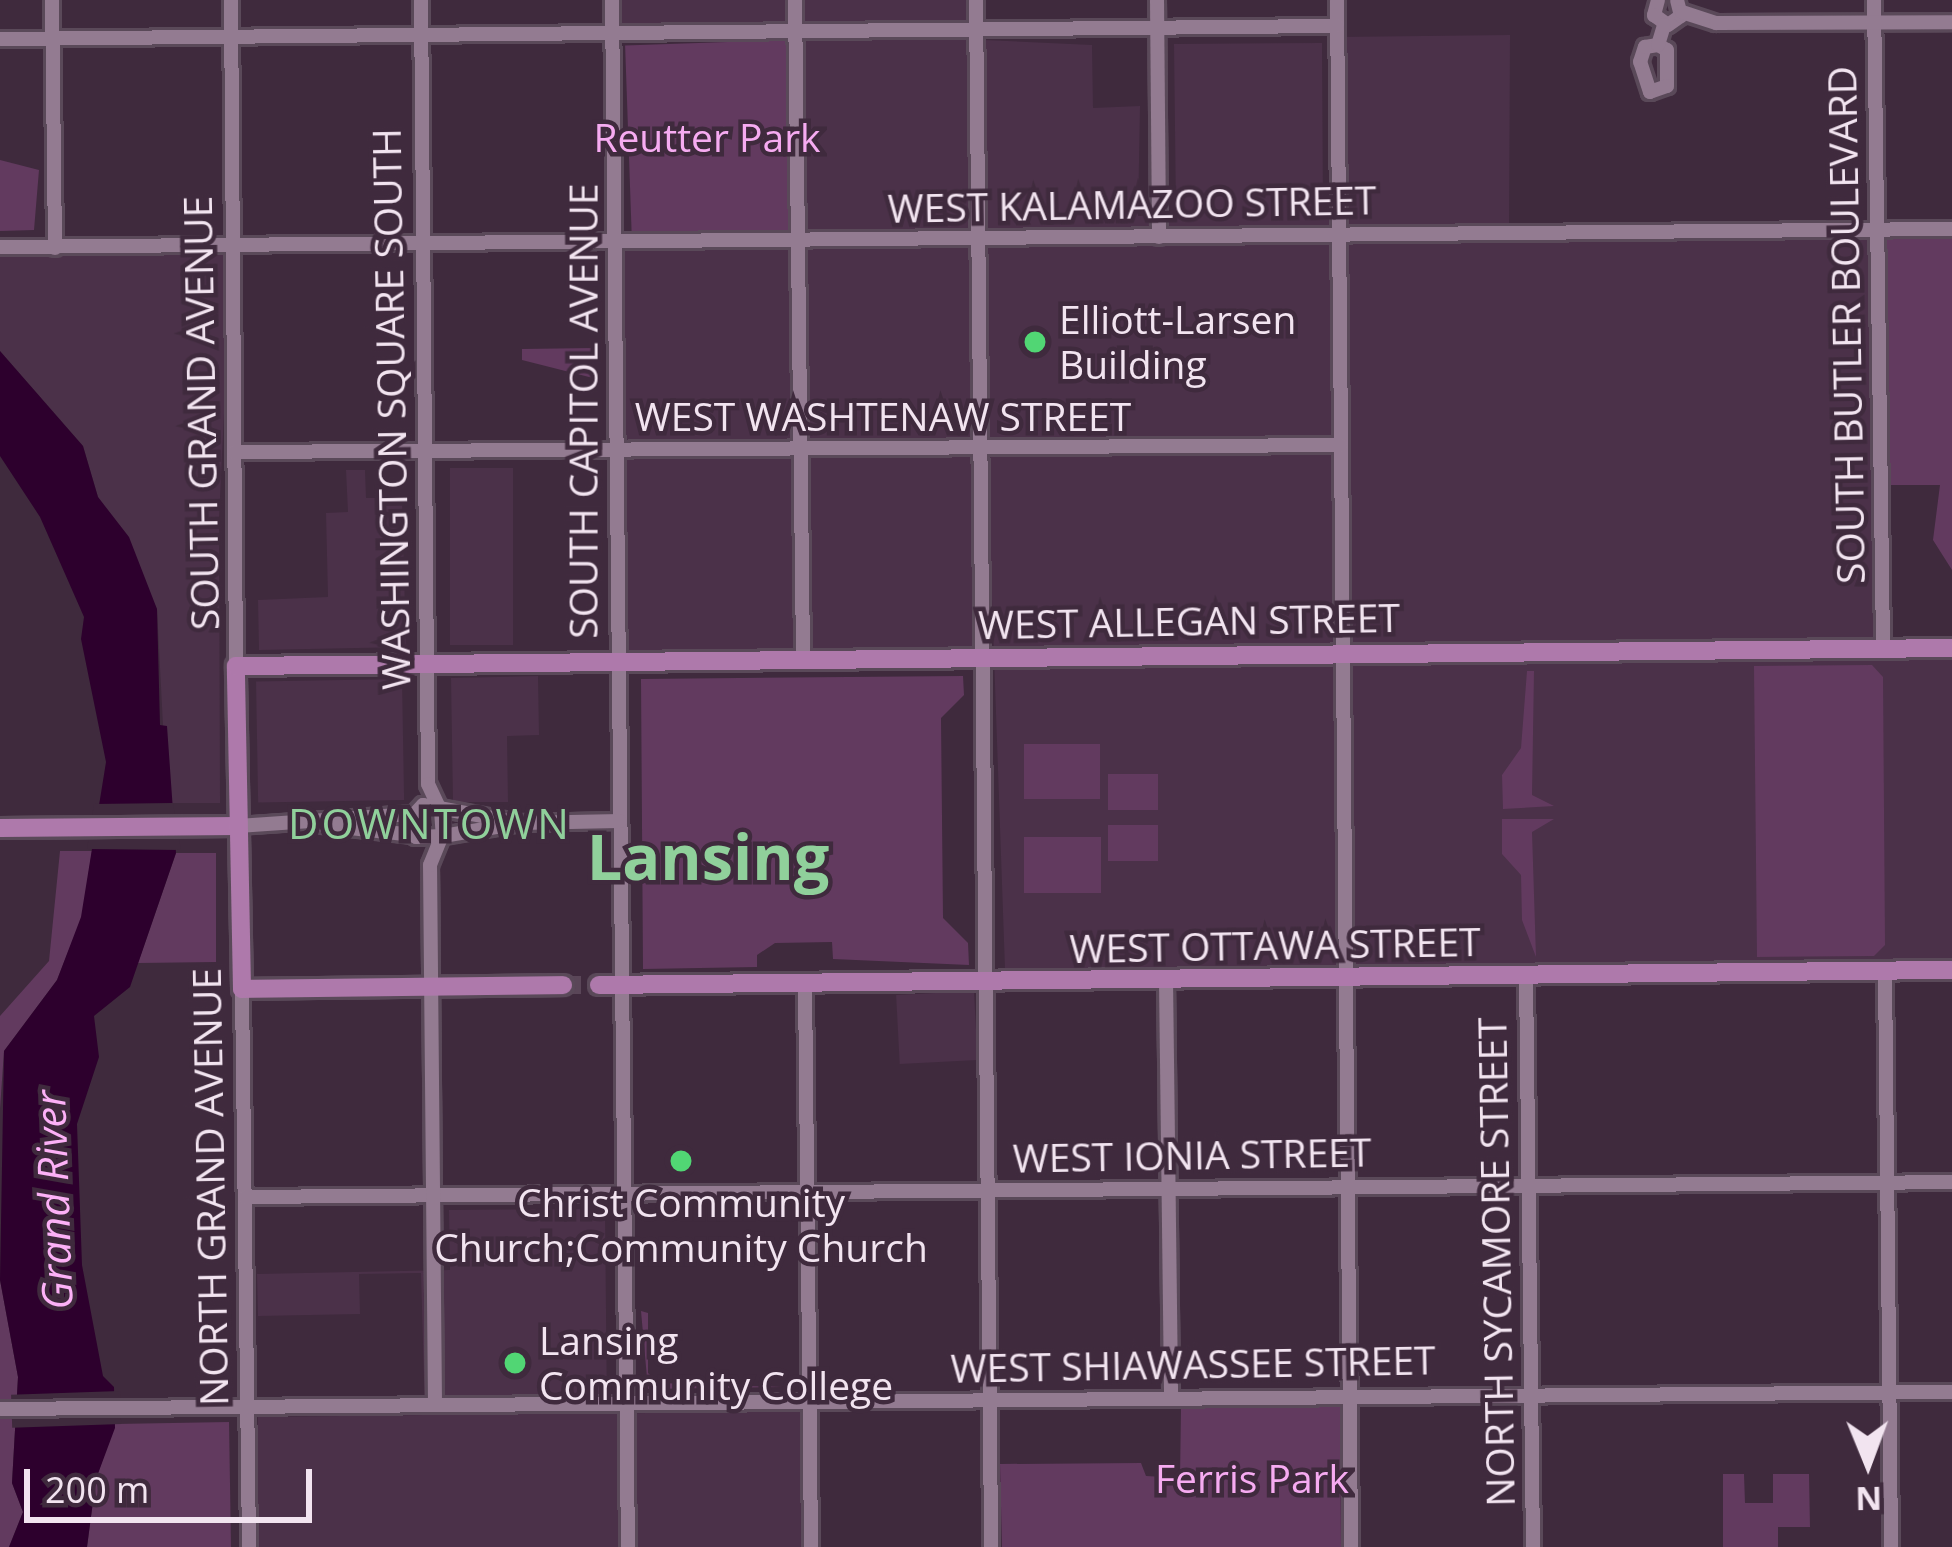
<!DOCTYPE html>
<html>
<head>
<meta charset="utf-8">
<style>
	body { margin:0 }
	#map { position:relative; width:1952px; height:1547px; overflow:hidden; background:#3f2a3d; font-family:"Open Sans",sans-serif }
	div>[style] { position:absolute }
	.built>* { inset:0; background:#4b3149; transform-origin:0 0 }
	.green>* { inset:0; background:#623a5f; transform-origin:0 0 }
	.water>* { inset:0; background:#2d002d }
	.pier>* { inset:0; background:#3f2a3d; transform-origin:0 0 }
	.major-tunnel>* { height:18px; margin-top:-9px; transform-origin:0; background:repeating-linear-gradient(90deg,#5a4658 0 18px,transparent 0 27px) }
	.roads { filter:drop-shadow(3px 0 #5a4959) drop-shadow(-3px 0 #5a4959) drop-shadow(0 3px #5a4959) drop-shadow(0 -3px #5a4959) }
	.minor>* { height:14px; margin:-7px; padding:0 7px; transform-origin:7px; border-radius:7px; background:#937b91 }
	.major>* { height:18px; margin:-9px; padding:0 9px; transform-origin:9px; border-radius:9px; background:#ae79ab }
	.dots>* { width:33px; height:33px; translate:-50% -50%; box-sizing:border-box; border:6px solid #3f2a3d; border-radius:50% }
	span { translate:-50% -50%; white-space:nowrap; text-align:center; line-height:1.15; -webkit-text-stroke:9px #3f2a3d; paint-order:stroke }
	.park-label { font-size:39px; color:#f6abf1 }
	.street-label { font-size:39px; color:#f2e4f0 }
	.poi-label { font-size:39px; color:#f2e4f0 }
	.left { translate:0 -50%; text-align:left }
	.neighbourhood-label { font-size:42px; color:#90d09b; letter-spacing:3px }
	.water-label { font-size:42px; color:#fcb1f7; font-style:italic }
	.town-label { font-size:63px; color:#90d09b; font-weight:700 }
	.north { position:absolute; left:1808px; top:1403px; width:120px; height:120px; -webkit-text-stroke:9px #3f2a3d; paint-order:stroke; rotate:179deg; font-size:33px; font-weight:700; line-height:48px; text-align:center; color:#f2e4f0 }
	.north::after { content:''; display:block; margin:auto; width:42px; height:54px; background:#f2e4f0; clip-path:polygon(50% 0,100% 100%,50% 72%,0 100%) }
	.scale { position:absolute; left:24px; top:1469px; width:288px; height:54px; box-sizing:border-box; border:6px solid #f2e4f0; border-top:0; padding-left:15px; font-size:36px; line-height:42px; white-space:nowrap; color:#f2e4f0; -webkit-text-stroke:9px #3f2a3d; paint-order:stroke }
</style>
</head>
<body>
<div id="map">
	<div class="built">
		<div style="clip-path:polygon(613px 0,976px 0,976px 30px,829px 33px,1092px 45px,1093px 108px,1140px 106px,1138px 216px,1176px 214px,1174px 44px,1322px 43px,1323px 211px,1345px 211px,1338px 37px,1510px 35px,1509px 231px,1877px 230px,1883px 647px,1952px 648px,1952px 970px,1166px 979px,1005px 969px,981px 286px,983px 656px,617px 660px,616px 242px,797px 240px,795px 31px,613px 33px)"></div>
		<div style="clip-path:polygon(232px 246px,219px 519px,220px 803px,167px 803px,157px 609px,98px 497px,83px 446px,0 351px,0 247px)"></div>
		<div style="left:450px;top:468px;width:63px;height:177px"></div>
		<div style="clip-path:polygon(346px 470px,365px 470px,366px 498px,402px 498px,406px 647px,259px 650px,258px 600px,328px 597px,326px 513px,348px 512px)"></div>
		<div style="clip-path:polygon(538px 676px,539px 735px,507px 736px,508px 802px,453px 802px,451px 678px)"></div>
		<div style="left:402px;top:679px;width:121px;height:146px;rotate:89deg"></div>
		<div style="left:974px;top:991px;width:69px;height:78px;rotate:87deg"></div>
		<div style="clip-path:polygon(605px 1209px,607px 1414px,808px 1409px,807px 1547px,253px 1547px,258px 1417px,425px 1415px,421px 1273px,359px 1274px,360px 1314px,258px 1316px,257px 1274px,450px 1270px,449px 1210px)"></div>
	</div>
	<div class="green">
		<div style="left:786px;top:40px;width:190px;height:161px;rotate:88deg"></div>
		<div style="clip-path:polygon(0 160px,39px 170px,34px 230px,0 231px)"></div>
		<div style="clip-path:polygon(1952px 238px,1952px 570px,1933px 540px,1940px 485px,1890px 485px,1885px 239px)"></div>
		<div style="clip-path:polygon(594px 348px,593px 378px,522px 360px,522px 349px)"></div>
		<div style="clip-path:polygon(1872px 665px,1883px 677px,1885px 945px,1874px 956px,1757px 957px,1754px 666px)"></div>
		<div style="clip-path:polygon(1527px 671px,1534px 671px,1532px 795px,1554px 806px,1503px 809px,1502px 775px,1521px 748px)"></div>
		<div style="clip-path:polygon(963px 676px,964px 695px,941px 718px,943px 918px,968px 943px,969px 965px,833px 959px,832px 942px,775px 943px,757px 955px,757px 967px,643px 969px,641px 679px)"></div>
		<div style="left:1024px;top:744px;width:76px;height:55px"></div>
		<div style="left:1108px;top:774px;width:50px;height:36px"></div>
		<div style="clip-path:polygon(1502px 819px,1554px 819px,1532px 832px,1536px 957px,1522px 920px,1521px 875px,1502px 854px)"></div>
		<div style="left:1108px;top:825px;width:50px;height:36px"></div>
		<div style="left:1101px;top:837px;width:56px;height:77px;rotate:90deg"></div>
		<div style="clip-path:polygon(60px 851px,92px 851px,82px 917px,57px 980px,4px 1051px,0 1109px,0 1016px,49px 961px)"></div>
		<div style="clip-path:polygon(176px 853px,216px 853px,216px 962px,138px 963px)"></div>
		<div style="clip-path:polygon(0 1280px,18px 1377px,12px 1483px,23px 1512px,9px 1547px,0 1547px)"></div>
		<div style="clip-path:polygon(641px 1311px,648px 1313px,648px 1373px,659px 1383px,782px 1387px,648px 1389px)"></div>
		<div style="clip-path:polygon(1340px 1406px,1341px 1547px,1002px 1547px,1000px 1464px,1141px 1463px,1146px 1476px,1180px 1478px,1181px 1408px)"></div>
		<div style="clip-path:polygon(229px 1422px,231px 1547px,87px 1547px,96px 1479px,115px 1424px)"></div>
		<div style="clip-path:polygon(1723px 1474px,1744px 1474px,1745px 1503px,1773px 1503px,1773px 1474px,1809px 1474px,1810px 1527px,1778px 1527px,1778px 1547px,1723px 1547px)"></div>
	</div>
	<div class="water">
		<div style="clip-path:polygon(0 351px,83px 446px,98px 497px,129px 537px,157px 609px,160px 725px,167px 726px,176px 853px,130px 987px,94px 1016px,99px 1057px,77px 1124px,82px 1265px,103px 1376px,114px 1387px,115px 1428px,96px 1479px,87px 1547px,9px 1547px,23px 1512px,12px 1483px,18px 1377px,0 1280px,4px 1051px,57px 980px,81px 917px,106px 762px,81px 639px,84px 617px,40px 517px,0 456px)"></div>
	</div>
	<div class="pier">
		<div style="clip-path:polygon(173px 803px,181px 850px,87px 849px,94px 804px)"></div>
		<div style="left:120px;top:1391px;width:33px;height:109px;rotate:88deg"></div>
	</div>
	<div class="major-tunnel">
		<div style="left:563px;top:985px;width:36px"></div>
	</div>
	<div class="roads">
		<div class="minor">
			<div style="left:52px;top:0;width:248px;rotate:89.3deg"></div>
			<div style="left:231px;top:0;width:666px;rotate:89.57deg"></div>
			<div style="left:421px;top:0;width:784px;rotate:89.49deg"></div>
			<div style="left:428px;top:784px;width:26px;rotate:65deg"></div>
			<div style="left:612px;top:0;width:1547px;rotate:89.41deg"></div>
			<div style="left:795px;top:0;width:658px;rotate:89.3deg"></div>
			<div style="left:976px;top:0;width:1547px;rotate:89.44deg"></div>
			<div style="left:1157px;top:0;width:237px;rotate:89.5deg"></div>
			<div style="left:1337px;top:0;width:1547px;rotate:89.48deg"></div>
			<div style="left:1658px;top:0;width:16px;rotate:105deg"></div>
			<div style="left:1654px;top:15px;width:17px;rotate:36deg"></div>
			<div style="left:1668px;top:25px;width:16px;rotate:-35deg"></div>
			<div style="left:1681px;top:16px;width:16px;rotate:-104deg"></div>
			<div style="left:1874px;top:0;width:648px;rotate:89.2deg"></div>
			<div style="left:1682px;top:12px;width:36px;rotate:18deg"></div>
			<div style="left:1716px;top:23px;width:236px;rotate:-0.2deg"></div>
			<div style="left:0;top:39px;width:1337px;rotate:-0.56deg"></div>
			<div style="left:1658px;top:45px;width:10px;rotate:29deg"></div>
			<div style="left:1667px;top:50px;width:36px;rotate:90deg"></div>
			<div style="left:1667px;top:86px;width:18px;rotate:161deg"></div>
			<div style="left:1650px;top:92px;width:32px;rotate:-108deg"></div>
			<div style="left:1640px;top:62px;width:16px;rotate:-72deg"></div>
			<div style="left:1645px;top:47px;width:13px;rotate:-9deg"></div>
			<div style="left:1658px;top:45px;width:21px;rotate:-73deg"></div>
			<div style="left:0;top:247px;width:1952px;rotate:-0.53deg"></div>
			<div style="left:234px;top:452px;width:1107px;rotate:-0.36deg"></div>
			<div style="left:441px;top:810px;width:26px;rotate:86deg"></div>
			<div style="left:443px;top:836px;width:27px;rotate:178deg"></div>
			<div style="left:416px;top:837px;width:19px;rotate:-108deg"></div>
			<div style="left:410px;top:819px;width:19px;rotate:-47deg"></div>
			<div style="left:423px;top:805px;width:99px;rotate:10.5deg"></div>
			<div style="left:323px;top:825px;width:91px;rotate:6.3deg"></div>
			<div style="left:238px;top:826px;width:175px;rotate:-3.9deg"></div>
			<div style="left:443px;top:836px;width:78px;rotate:-9.6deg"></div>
			<div style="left:520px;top:823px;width:100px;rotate:-1.1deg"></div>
			<div style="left:1885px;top:971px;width:576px;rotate:89.4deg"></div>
			<div style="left:1526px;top:975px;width:572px;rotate:89.3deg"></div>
			<div style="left:1166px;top:979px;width:418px;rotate:89.3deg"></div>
			<div style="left:805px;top:982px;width:565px;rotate:89.39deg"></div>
			<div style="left:242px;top:989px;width:558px;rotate:89.28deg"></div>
			<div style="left:245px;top:1197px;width:1707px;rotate:-0.5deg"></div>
			<div style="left:435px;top:1404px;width:539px;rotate:-90.53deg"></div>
			<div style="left:430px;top:865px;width:29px;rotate:-68deg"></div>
			<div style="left:0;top:1409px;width:1952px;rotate:-0.5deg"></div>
		</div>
		<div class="major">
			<div style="left:0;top:828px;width:238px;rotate:-0.5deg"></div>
			<div style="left:563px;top:985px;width:321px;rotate:179.3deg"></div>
			<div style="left:242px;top:989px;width:323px;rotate:-91.1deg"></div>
			<div style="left:236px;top:666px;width:1716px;rotate:-0.6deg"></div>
			<div style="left:599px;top:985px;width:1353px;rotate:-0.64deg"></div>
		</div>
	</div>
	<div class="dots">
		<div style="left:1035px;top:342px;background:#51d674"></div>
		<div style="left:681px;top:1161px;background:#51d674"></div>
		<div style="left:515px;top:1363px;background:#51d674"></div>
	</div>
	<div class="park-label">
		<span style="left:707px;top:137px">Reutter Park</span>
		<span style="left:1252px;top:1478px">Ferris Park</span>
	</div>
	<div class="street-label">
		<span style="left:1132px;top:204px;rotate:-1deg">WEST KALAMAZOO STREET</span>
		<span style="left:1846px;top:325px;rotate:-91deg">SOUTH BUTLER BOULEVARD</span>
		<span style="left:391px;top:409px;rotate:-91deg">WASHINGTON SQUARE SOUTH</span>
		<span style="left:583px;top:411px;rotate:-90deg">SOUTH CAPITOL AVENUE</span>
		<span style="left:201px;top:413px;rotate:-91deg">SOUTH GRAND AVENUE</span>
		<span style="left:883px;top:416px">WEST WASHTENAW STREET</span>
		<span style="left:1189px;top:621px;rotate:-1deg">WEST ALLEGAN STREET</span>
		<span style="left:1275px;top:945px;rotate:-1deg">WEST OTTAWA STREET</span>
		<span style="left:1192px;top:1155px;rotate:-1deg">WEST IONIA STREET</span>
		<span style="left:210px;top:1187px;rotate:-91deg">NORTH GRAND AVENUE</span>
		<span style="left:1496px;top:1262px;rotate:-91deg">NORTH SYCAMORE STREET</span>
		<span style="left:1193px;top:1364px;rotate:-1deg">WEST SHIAWASSEE STREET</span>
	</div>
	<div class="poi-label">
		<span class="left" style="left:1059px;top:342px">Elliott-Larsen<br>Building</span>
		<span style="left:681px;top:1225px">Christ Community<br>Church;Community Church</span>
		<span class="left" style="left:539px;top:1363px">Lansing<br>Community College</span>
	</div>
	<div class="neighbourhood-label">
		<span style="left:430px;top:823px">DOWNTOWN</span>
	</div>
	<div class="water-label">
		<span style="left:53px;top:1200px;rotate:-92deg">Grand River</span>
	</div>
	<div class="town-label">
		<span style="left:708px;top:856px">Lansing</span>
	</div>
	<div class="north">N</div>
	<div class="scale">200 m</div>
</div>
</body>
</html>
